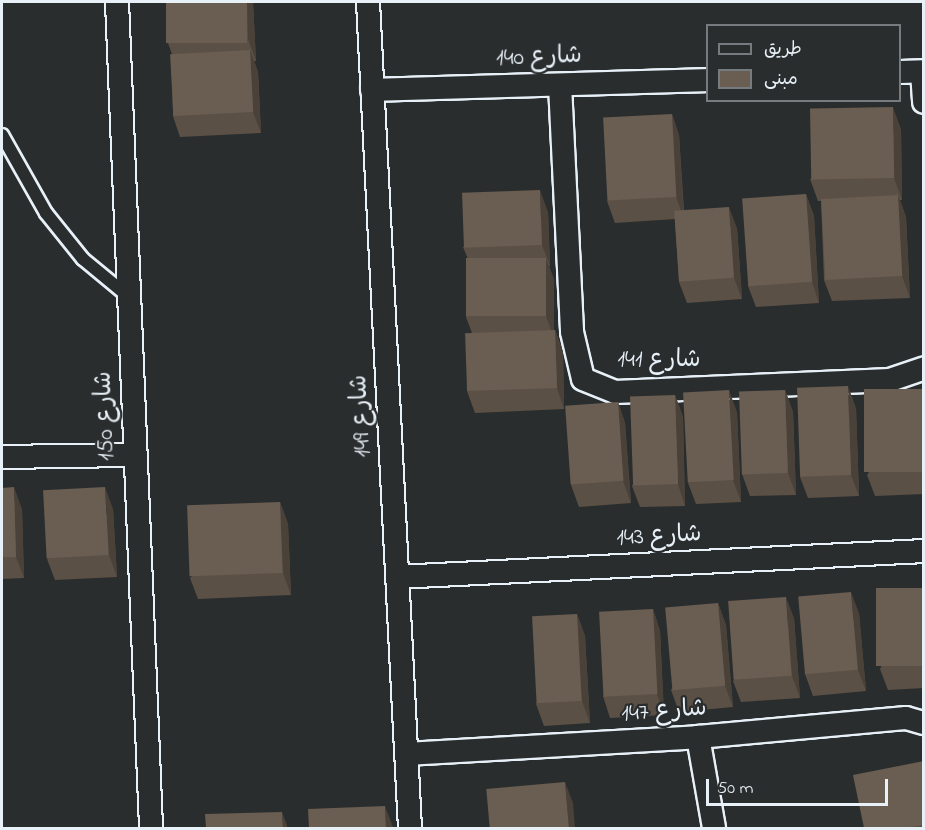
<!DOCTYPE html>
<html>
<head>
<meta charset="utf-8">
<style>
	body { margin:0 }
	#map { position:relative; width:925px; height:830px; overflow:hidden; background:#2a2d2e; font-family:"Indie Flower","Playpen Sans Arabic",sans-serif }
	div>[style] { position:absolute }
	.roads { filter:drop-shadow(2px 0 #e8f1f8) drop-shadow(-2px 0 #e8f1f8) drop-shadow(0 2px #e8f1f8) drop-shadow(0 -2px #e8f1f8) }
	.lane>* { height:12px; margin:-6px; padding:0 6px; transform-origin:6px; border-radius:6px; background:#2a2d2e }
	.street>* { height:22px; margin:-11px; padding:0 11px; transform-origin:11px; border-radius:11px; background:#2a2d2e }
	.wall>* { inset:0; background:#5b5046 }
	.shaded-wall>* { inset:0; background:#4a4139 }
	.building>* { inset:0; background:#6a5d51; transform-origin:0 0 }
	span { translate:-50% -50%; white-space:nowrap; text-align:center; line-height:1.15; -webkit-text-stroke:4.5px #2a2d2e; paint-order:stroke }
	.street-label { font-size:24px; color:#e8f1f8 }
	.frame { position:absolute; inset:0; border:3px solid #e8f1f8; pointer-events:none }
	.legend { position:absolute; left:706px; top:24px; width:195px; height:78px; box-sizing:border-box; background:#2a2d2e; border:2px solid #767b7f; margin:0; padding:8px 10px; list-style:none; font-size:18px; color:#e8f1f8 }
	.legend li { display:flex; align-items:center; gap:12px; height:30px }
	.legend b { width:30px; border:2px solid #767b7f }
	.scale { position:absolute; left:706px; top:779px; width:182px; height:27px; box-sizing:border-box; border:3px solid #e8f1f8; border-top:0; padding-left:8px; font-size:18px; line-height:21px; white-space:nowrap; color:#e8f1f8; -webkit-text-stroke:4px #2a2d2e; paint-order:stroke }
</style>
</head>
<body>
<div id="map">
	<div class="roads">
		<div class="lane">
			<div style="left:2px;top:135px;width:90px;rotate:60.6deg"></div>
			<div style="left:46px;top:213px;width:59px;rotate:51.2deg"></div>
			<div style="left:83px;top:259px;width:60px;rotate:39.6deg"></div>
		</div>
		<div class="street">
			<div style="left:117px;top:2px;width:827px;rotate:87.64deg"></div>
			<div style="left:368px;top:2px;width:827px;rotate:87.09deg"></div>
			<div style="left:900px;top:72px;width:24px;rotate:-2deg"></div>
			<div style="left:922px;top:72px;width:30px;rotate:86deg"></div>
			<div style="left:560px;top:85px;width:247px;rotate:87.2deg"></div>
			<div style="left:572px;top:332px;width:48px;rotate:76.8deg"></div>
			<div style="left:583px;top:379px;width:35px;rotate:22deg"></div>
			<div style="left:615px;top:392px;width:275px;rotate:-2.5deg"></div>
			<div style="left:890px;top:380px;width:36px;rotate:-19deg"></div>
			<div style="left:372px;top:90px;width:336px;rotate:-1.7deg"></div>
			<div style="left:2px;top:457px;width:132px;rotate:-0.9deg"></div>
			<div style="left:397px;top:577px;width:528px;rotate:-2.82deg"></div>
			<div style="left:698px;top:737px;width:92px;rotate:80deg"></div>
			<div style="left:406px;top:754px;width:292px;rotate:-3.3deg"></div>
			<div style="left:698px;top:737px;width:209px;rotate:-5.2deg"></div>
			<div style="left:906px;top:718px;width:19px;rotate:16deg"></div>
		</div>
	</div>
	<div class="wall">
		<div style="clip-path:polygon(253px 2px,256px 61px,254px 61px,258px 72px,261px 133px,180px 137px,173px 116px,172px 54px,168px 43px)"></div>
		<div style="clip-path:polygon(672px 114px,679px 135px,684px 210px,737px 228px,742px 299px,687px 303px,679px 282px,675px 219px,615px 223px,607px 201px)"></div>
		<div style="clip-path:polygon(901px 129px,902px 200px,900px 200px,906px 217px,910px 298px,832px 301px,824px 280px,821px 201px,818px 201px,810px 179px)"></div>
		<div style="clip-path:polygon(806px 194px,814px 216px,819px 303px,756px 307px,748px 286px)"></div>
		<div style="clip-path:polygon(548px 212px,550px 266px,549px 266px,554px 280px,554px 330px,555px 330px,563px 352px,564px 409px,475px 413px,467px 391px,472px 333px,466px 317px,468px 259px,463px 247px)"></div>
		<div style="clip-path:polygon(924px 389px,924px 494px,875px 496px,867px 475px)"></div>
		<div style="clip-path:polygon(785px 390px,793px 412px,796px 495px,750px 496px,742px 474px)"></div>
		<div style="clip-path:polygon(675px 395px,683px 417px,685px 506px,640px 507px,632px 486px)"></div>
		<div style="clip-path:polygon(618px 402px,625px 423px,631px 503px,579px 507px,571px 485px)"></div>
		<div style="clip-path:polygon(856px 408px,859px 496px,808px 498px,800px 477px)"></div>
		<div style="clip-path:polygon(737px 412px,741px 502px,696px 504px,688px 483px)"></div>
		<div style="clip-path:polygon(2px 488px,22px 509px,24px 578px,2px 579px)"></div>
		<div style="clip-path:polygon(280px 502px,288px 524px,291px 595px,198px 599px,190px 578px)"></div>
		<div style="clip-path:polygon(113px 509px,117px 577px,55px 580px,47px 559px)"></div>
		<div style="clip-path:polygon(924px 588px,924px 688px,888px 690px,880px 669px)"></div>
		<div style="clip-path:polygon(718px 603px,726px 625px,733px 707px,679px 712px,671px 690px)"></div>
		<div style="clip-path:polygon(653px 609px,660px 631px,664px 715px,610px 718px,603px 696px)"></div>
		<div style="clip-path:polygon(859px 613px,866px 691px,813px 696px,805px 674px)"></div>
		<div style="clip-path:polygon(577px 614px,585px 636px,590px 723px,544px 726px,536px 704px)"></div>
		<div style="clip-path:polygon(794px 618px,800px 698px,741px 702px,733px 681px)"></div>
		<div style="clip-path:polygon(924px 761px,924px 828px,864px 828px)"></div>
	</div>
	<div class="shaded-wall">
		<div style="clip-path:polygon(247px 2px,253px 2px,256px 61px,248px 39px)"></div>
		<div style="clip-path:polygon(250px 50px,258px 72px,261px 133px,253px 112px)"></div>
		<div style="clip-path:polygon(893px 107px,901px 129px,902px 200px,894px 178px)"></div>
		<div style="clip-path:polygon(672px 114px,679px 135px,684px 219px,676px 197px)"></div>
		<div style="clip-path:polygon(540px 190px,548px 212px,550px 266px,542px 245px)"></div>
		<div style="clip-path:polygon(806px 194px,814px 216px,819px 303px,812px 282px)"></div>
		<div style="clip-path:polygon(898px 195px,906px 217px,910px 298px,902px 276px)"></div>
		<div style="clip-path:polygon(729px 207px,737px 228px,742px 299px,734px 278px)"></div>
		<div style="clip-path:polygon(546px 258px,554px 280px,554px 338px,546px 316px)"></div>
		<div style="clip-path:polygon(555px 330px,563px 352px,564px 409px,557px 388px)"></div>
		<div style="clip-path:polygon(848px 386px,856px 408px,859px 496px,851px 475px)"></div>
		<div style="clip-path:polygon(729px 390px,737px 412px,741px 502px,733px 480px)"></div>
		<div style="clip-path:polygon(785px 390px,793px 412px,796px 495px,788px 473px)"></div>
		<div style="clip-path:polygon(675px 395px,683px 417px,685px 506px,678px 484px)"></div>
		<div style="clip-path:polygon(618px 402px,625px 423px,631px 503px,623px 481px)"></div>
		<div style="clip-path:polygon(14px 487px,22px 509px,24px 578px,16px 557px)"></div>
		<div style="clip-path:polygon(105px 487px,113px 509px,117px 577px,109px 555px)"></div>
		<div style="clip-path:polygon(280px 502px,288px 524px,291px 595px,283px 573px)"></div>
		<div style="clip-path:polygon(851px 592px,859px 613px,866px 691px,858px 670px)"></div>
		<div style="clip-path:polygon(786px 597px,794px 618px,800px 698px,792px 676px)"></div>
		<div style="clip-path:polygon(718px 603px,726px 625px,733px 707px,725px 686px)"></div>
		<div style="clip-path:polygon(653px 609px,660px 631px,664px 715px,657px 694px)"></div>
		<div style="clip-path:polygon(577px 614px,585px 636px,590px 723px,582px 701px)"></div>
		<div style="clip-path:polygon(565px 782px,573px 803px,575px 828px,569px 828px)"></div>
		<div style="clip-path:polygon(385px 806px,393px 827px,393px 828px,386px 828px)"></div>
		<div style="clip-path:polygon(282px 812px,287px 825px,287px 828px,283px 828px)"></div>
	</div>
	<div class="building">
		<div style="left:166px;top:2px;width:81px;height:41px"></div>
		<div style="left:250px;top:50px;width:62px;height:80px;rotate:87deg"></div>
		<div style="left:893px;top:107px;width:71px;height:83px;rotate:89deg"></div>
		<div style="left:672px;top:114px;width:83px;height:69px;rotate:87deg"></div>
		<div style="left:540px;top:190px;width:55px;height:78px;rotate:88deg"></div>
		<div style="left:806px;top:194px;width:88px;height:64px;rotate:86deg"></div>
		<div style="left:898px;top:195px;width:81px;height:77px;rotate:87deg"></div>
		<div style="left:729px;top:207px;width:71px;height:55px;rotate:86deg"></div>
		<div style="left:546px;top:258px;width:58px;height:80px;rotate:90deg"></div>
		<div style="left:555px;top:330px;width:58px;height:90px;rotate:88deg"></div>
		<div style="left:848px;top:386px;width:89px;height:51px;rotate:88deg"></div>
		<div style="left:924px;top:389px;width:83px;height:60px;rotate:90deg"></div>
		<div style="left:729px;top:390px;width:90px;height:46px;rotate:87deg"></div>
		<div style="left:785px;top:390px;width:83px;height:46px;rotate:88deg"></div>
		<div style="left:675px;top:395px;width:89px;height:45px;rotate:88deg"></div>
		<div style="left:618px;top:402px;width:79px;height:53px;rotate:86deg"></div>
		<div style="clip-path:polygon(14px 487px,16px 557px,2px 557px,2px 488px)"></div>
		<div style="left:105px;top:487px;width:68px;height:62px;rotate:87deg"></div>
		<div style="left:280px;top:502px;width:71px;height:93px;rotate:88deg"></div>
		<div style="left:924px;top:588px;width:78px;height:48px;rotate:90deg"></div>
		<div style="left:851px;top:592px;width:78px;height:53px;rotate:85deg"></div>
		<div style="left:786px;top:597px;width:79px;height:58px;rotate:86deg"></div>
		<div style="left:718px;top:603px;width:83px;height:53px;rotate:85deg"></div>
		<div style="left:653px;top:609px;width:85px;height:54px;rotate:87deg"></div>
		<div style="left:577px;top:614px;width:87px;height:45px;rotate:87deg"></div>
		<div style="clip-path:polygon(924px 761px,924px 825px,904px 828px,864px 828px,853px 775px)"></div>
		<div style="left:565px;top:782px;width:46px;height:79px;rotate:85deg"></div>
		<div style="clip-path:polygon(385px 806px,386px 828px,309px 828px,308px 809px)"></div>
		<div style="clip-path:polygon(282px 812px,283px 828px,206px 828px,205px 814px)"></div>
	</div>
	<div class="street-label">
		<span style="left:539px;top:58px;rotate:-2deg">شارع 140</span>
		<span style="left:659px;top:361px">شارع 141</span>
		<span style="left:106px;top:416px;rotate:-92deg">شارع 150</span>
		<span style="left:362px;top:416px;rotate:-93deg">شارع 149</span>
		<span style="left:659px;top:537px;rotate:-3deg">شارع 143</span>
		<span style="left:664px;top:712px;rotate:-4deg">شارع 147</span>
	</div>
	<div class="frame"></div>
	<ul class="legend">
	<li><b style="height:8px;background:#2a2d2e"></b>طريق</li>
	<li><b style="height:16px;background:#6a5d51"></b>مبنى</li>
	</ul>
	<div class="scale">50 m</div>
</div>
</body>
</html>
